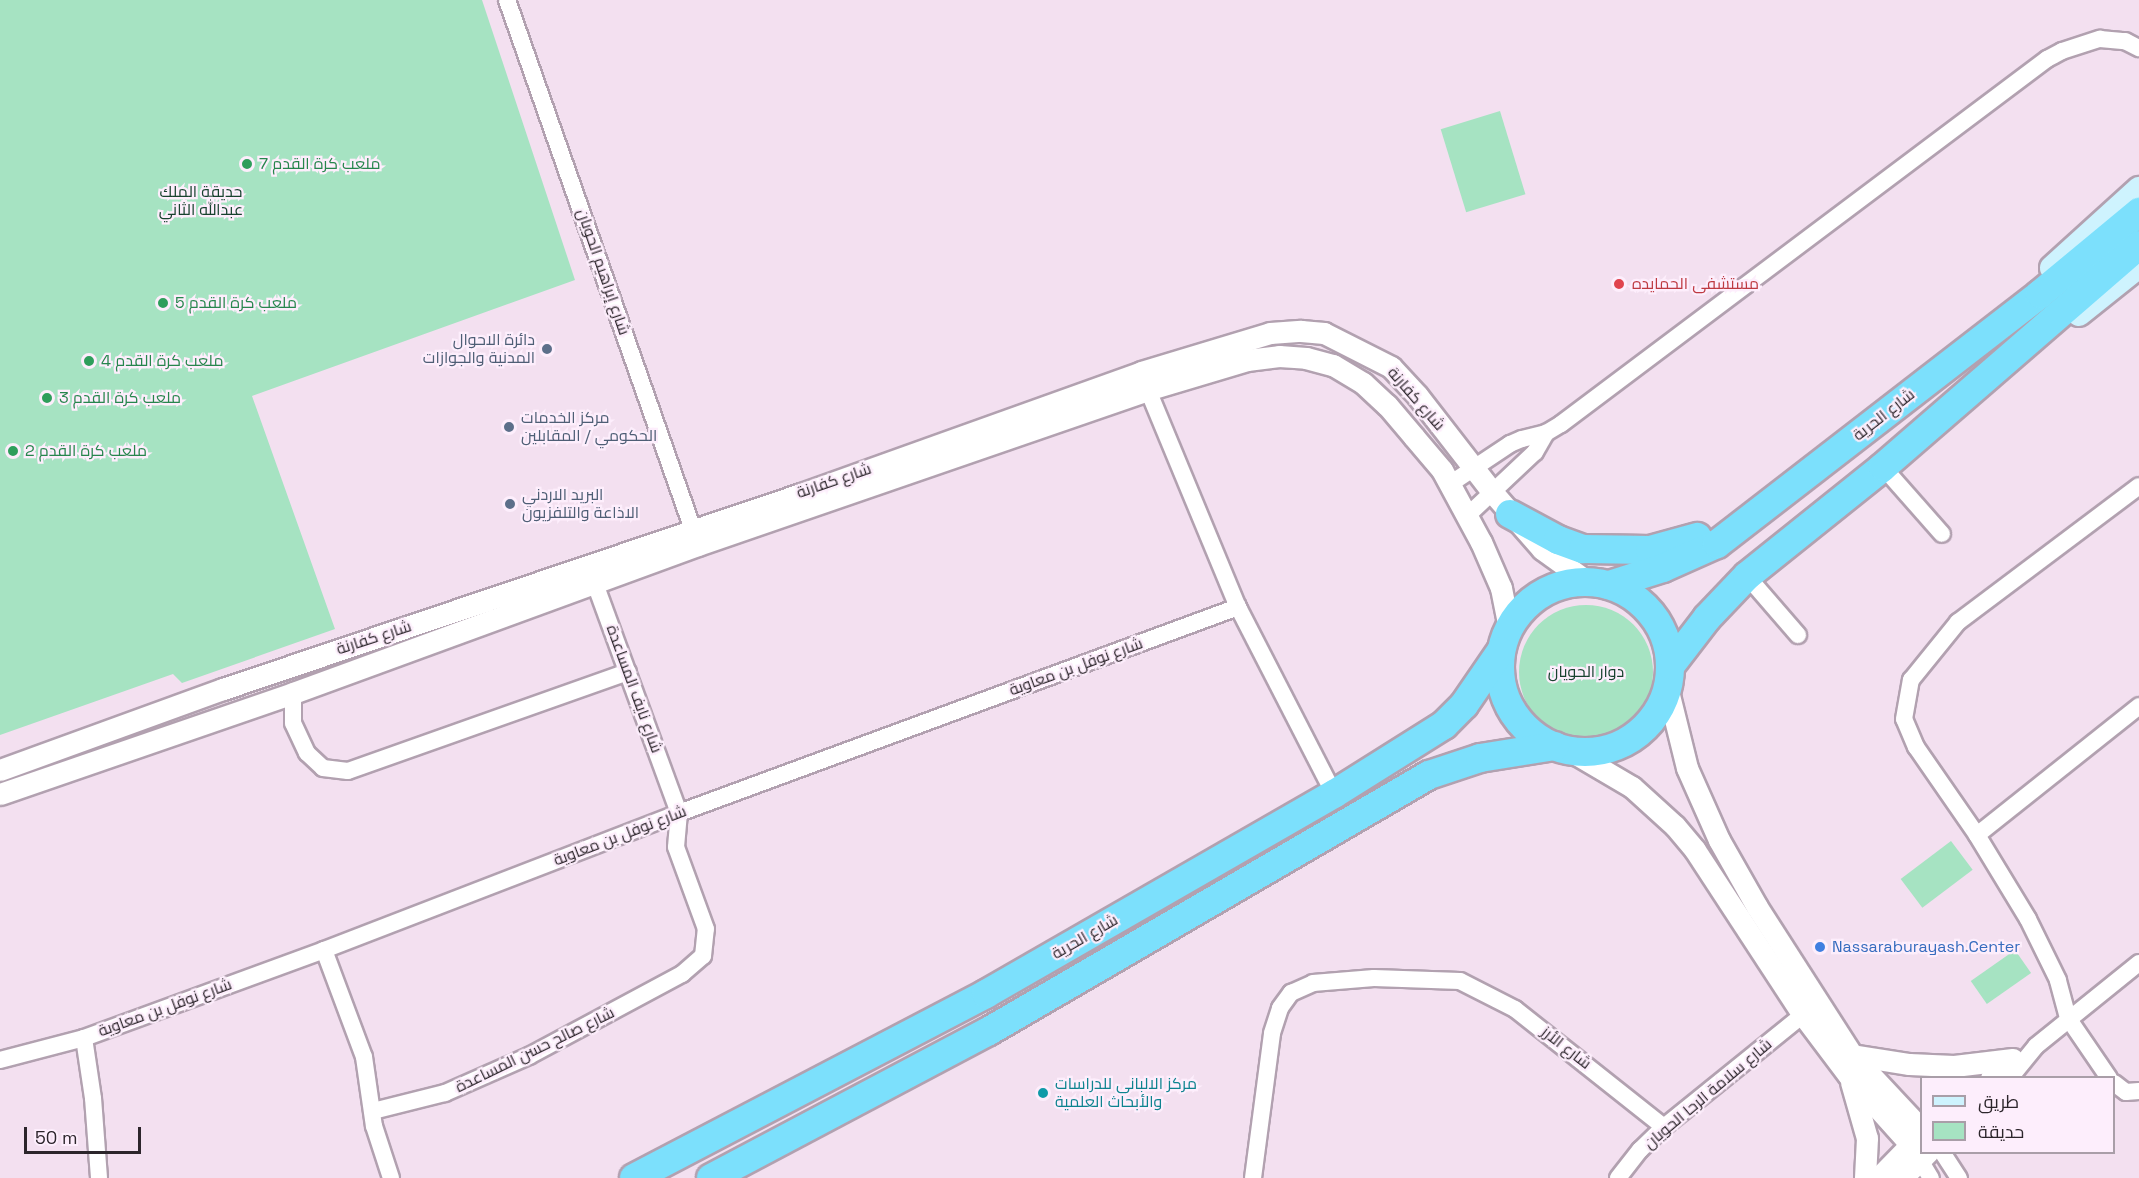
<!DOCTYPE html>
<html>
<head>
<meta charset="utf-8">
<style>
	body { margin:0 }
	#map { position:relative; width:2139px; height:1178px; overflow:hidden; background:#f3e0f0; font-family:"Space Grotesk",Cairo,sans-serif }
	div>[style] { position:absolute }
	.green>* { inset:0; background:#a6e3c2; transform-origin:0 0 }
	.round { border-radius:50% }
	.roads { filter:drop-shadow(2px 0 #b2a1b0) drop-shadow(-2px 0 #b2a1b0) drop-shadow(0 2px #b2a1b0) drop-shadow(0 -2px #b2a1b0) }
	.minor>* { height:16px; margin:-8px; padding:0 8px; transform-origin:8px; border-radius:8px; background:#fff }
	.tertiary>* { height:21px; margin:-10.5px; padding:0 10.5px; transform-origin:10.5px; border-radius:10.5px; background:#fff }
	.secondary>* { height:24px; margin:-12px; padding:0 12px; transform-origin:12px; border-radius:12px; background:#cef3fe }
	.trunk>* { height:28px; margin:-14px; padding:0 14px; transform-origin:14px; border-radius:14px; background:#7ce0fc }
	.trunk>.ring { margin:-14px; padding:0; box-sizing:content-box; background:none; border:28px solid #7ce0fc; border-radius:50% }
	.dots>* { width:16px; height:16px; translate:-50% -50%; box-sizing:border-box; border:3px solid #fdeefc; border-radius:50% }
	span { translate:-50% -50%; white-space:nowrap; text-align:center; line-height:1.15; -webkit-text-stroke:4.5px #fdeefc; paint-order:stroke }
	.leisure-label { font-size:16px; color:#27864d }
	.left { translate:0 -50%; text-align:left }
	.park-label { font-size:16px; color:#17422e }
	.street-label { font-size:16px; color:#2c252b }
	.health-label { font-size:16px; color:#be3a42 }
	.service-label { font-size:16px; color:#4e5e75 }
	.right { translate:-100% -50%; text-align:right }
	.shop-label { font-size:16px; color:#366cbe }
	.culture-label { font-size:16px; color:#0d838f }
	.legend { position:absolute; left:1920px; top:1076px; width:195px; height:78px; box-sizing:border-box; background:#fdeefc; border:2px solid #a99ea8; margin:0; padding:8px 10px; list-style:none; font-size:18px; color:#2c252b }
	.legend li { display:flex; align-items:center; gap:12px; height:30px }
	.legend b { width:30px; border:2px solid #a99ea8 }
	.scale { position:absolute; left:24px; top:1127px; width:117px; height:27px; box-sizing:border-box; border:3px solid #2c252b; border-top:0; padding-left:8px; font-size:18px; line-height:21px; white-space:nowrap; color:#2c252b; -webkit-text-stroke:4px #fdeefc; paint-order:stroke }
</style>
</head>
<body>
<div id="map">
	<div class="green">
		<div style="clip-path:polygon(0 0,482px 0,575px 280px,252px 396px,335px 629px,182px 683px,173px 674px,0 735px)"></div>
		<div style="left:1500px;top:111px;width:87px;height:62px;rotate:73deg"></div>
		<div class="round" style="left:1519px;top:605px;width:134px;height:134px"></div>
		<div style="left:1951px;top:841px;width:36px;height:63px;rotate:53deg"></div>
		<div style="left:2015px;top:950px;width:28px;height:54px;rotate:55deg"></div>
	</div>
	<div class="roads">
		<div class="minor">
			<div style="left:507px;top:0;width:573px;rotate:70.65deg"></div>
			<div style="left:1143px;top:378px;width:248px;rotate:67.5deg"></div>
			<div style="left:1238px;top:607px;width:210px;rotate:62.8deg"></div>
			<div style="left:1883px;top:467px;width:89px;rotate:48.6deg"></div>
			<div style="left:1450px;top:484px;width:72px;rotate:-33.7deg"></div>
			<div style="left:1510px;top:444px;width:13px;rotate:-23deg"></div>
			<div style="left:1522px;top:439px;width:25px;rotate:-14deg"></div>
			<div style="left:1546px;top:433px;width:17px;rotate:-31deg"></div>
			<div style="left:1561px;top:424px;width:608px;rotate:-36.91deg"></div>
			<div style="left:2047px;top:59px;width:17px;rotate:-28deg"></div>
			<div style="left:2062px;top:51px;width:40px;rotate:-18deg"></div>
			<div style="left:2100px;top:39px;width:25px;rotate:5deg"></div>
			<div style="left:2125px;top:41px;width:16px;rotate:27deg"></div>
			<div style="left:1467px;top:516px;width:93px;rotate:-43.3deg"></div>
			<div style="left:1535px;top:452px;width:22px;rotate:-60deg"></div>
			<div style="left:1747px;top:576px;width:78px;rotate:49.2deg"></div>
			<div style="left:293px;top:693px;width:30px;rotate:90deg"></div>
			<div style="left:293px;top:723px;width:33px;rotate:65deg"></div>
			<div style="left:307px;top:753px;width:22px;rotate:43deg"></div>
			<div style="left:323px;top:768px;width:25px;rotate:7deg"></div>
			<div style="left:348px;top:771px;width:297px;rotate:-19.5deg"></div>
			<div style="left:1977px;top:835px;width:207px;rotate:-38.5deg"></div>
			<div style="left:324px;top:950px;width:114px;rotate:69.5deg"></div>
			<div style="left:364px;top:1057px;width:70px;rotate:81.8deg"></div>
			<div style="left:374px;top:1126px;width:55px;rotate:71.9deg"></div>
			<div style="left:84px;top:1038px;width:61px;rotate:81.5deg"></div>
			<div style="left:93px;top:1098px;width:80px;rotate:85.7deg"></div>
			<div style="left:0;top:1060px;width:87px;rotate:-14.7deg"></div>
			<div style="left:84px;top:1038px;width:256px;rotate:-20.1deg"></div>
			<div style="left:324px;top:950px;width:381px;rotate:-21.1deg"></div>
			<div style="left:679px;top:813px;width:596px;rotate:-20.23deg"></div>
			<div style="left:1989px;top:1078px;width:32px;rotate:-39deg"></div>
			<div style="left:2010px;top:1078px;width:41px;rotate:-50.9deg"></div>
			<div style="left:2036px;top:1046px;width:132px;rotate:-38.9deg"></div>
			<div style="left:2109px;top:1078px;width:73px;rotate:-124.3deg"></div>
			<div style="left:2068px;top:1018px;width:39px;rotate:-105deg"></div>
			<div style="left:2058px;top:980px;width:68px;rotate:-116.2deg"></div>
			<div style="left:2028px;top:919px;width:98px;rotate:-121.3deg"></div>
			<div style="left:1977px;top:835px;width:107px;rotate:-124.7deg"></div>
			<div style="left:1916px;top:747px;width:30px;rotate:-113deg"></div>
			<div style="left:1904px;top:719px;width:40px;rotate:-80deg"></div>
			<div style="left:1911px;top:680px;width:75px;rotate:-51deg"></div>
			<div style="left:1958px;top:622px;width:226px;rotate:-36.9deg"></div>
			<div style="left:2114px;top:1083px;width:15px;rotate:37deg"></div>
			<div style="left:2126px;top:1092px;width:13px;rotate:-4deg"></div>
			<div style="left:373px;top:1111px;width:74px;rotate:-14deg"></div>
			<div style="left:445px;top:1093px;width:92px;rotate:-23.8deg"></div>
			<div style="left:529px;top:1056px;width:174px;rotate:-28.2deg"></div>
			<div style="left:682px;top:974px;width:28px;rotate:-41deg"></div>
			<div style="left:703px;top:956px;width:27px;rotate:-84deg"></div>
			<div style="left:706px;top:929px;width:87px;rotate:-110.1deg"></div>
			<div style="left:676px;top:847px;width:34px;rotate:-85deg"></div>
			<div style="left:679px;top:813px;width:257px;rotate:-110.1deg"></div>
			<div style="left:1942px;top:1152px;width:31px;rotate:57deg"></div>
			<div style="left:1920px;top:1160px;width:21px;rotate:59deg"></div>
			<div style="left:1253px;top:1178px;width:146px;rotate:-82.5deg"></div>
			<div style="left:1272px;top:1033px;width:26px;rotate:-72deg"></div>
			<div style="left:1280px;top:1008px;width:19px;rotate:-54deg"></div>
			<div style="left:1291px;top:993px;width:24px;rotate:-24deg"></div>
			<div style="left:1313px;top:983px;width:61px;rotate:-4.7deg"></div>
			<div style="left:1374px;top:978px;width:86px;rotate:2deg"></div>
			<div style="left:1460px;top:981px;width:62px;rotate:27deg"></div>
			<div style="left:1515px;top:1009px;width:190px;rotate:38.4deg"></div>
			<div style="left:1618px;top:1178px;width:36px;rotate:-52deg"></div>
			<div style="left:1640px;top:1150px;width:33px;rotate:-44deg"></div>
			<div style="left:1664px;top:1127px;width:179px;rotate:-38.9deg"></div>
		</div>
		<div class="tertiary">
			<div style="left:1668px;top:691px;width:79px;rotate:76.1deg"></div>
			<div style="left:1687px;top:768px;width:79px;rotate:66deg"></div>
			<div style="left:1719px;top:840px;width:77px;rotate:60.4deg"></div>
			<div style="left:1757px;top:907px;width:176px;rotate:57.3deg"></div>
			<div style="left:1852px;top:1055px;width:103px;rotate:47deg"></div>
			<div style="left:1569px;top:750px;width:73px;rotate:30.4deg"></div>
			<div style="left:1632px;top:787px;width:58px;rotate:42.2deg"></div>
			<div style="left:1675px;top:826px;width:31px;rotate:50deg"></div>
			<div style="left:1695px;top:850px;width:197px;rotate:56.8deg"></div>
			<div style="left:1803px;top:1015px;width:76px;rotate:53deg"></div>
			<div style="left:1849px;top:1076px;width:93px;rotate:48.1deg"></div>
			<div style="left:1911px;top:1145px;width:17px;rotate:59deg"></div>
			<div style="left:0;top:770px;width:237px;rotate:-20deg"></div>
			<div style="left:223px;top:689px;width:610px;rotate:-18.64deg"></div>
			<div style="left:801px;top:494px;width:361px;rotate:-19.7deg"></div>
			<div style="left:1141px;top:372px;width:135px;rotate:-16.8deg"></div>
			<div style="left:1270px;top:333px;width:31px;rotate:-4deg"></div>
			<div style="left:1301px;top:331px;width:23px;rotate:5deg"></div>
			<div style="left:1324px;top:333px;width:75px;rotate:26.9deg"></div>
			<div style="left:1391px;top:367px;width:38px;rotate:47deg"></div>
			<div style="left:1417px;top:395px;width:124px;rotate:52.2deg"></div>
			<div style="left:1493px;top:493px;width:74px;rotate:48.8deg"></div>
			<div style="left:1542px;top:549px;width:57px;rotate:35.7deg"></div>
			<div style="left:0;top:794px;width:310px;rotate:-19deg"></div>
			<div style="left:293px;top:693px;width:431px;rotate:-20.1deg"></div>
			<div style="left:698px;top:545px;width:475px;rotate:-19deg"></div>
			<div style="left:1147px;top:390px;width:104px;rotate:-16.7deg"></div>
			<div style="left:1247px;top:360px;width:32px;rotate:-7deg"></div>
			<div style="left:1279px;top:356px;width:27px;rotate:4deg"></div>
			<div style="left:1306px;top:358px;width:28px;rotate:15deg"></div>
			<div style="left:1333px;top:365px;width:35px;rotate:31deg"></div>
			<div style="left:1363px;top:383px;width:33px;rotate:43deg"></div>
			<div style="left:1387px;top:405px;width:42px;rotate:49.8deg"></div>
			<div style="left:1414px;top:437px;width:43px;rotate:49.7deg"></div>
			<div style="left:1442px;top:470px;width:82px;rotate:61.6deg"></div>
			<div style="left:1481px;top:542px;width:50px;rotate:66.5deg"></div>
			<div style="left:1501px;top:588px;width:41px;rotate:78.7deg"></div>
			<div style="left:1852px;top:1055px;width:58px;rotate:9deg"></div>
			<div style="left:1909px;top:1064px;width:45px;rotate:2.5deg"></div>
			<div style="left:1954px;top:1066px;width:59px;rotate:-6.8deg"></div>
			<div style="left:1851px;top:1082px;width:58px;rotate:74.1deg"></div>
			<div style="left:1867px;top:1138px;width:40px;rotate:92.9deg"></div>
			<div style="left:1878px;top:1178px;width:59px;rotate:-45.7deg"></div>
			<div style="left:1902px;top:1178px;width:37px;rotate:-45deg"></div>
		</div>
		<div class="secondary">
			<div style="left:2052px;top:268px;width:118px;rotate:-42.2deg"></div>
			<div style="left:2079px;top:314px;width:77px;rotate:-38.7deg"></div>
		</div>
		<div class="trunk">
			<div style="left:1510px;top:514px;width:55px;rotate:28.4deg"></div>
			<div style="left:1558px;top:540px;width:27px;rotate:20deg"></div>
			<div style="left:1583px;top:549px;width:67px;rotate:0.9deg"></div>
			<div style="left:1650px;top:550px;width:49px;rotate:-15.5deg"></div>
			<div class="ring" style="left:1500px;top:582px;width:142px;height:142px"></div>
			<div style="left:1609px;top:585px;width:57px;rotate:-17.5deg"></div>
			<div style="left:1663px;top:568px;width:59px;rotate:-24deg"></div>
			<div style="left:1717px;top:544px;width:408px;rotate:-37.7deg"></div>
			<div style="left:2040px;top:294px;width:129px;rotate:-39.6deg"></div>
			<div style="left:1671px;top:665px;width:59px;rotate:-52.5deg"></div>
			<div style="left:1707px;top:618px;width:58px;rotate:-46.4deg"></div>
			<div style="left:1747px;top:576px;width:174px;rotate:-38.7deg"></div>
			<div style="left:1883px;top:467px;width:339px;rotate:-40.9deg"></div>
			<div style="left:634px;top:1178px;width:397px;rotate:-27.6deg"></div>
			<div style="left:986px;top:994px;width:401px;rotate:-29.9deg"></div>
			<div style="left:1334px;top:794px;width:130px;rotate:-32.1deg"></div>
			<div style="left:1444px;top:725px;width:28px;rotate:-45deg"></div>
			<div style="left:1464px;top:705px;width:65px;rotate:-55.6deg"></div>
			<div style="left:711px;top:1178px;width:314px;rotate:-27.9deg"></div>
			<div style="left:989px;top:1031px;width:509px;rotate:-30.19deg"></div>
			<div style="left:1429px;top:775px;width:54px;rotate:-18.4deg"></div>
			<div style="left:1480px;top:758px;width:76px;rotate:-9.1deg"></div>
		</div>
	</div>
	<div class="dots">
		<div style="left:247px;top:164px;background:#2e9e5b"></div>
		<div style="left:1619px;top:284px;background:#e0444e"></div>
		<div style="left:163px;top:303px;background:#2e9e5b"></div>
		<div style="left:547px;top:349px;background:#5c6f8a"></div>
		<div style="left:89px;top:361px;background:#2e9e5b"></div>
		<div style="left:47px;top:398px;background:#2e9e5b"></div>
		<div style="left:509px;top:427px;background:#5c6f8a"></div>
		<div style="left:13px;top:451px;background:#2e9e5b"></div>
		<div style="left:510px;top:504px;background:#5c6f8a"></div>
		<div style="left:1820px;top:947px;background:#3f7fe0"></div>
		<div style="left:1043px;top:1093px;background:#0f9aa8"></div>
	</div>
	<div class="leisure-label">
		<span class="left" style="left:259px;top:164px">ملعب كرة القدم 7</span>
		<span class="left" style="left:175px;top:303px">ملعب كرة القدم 5</span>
		<span class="left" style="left:101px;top:361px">ملعب كرة القدم 4</span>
		<span class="left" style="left:59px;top:398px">ملعب كرة القدم 3</span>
		<span class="left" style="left:25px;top:451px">ملعب كرة القدم 2</span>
	</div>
	<div class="park-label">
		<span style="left:201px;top:201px">حديقة الملك<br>عبدالله الثاني</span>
		<span style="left:1586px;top:672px">دوار الحويان</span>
	</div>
	<div class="street-label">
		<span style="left:603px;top:272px;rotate:71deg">شارع إبراهيم الحويان</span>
		<span style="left:1416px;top:399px;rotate:49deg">شارع كفارنة</span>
		<span style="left:1884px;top:415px;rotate:-38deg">شارع الحرية</span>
		<span style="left:834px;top:481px;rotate:-19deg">شارع كفارنة</span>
		<span style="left:374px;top:638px;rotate:-18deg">شارع كفارنة</span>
		<span style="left:1076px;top:667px;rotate:-20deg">شارع نوفل بن معاوية</span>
		<span style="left:634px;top:689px;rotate:70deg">شارع نايف المساعدة</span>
		<span style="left:620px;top:836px;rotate:-21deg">شارع نوفل بن معاوية</span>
		<span style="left:1085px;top:937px;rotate:-30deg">شارع الحرية</span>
		<span style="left:165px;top:1008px;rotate:-20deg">شارع نوفل بن معاوية</span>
		<span style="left:1566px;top:1048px;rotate:38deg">شارع الأرز</span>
		<span style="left:535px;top:1050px;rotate:-26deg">شارع صالح حسن المساعدة</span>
		<span style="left:1708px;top:1094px;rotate:-40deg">شارع سلامة الرجا الحويان</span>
	</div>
	<div class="health-label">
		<span class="left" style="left:1632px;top:284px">مستشفى الحمايده</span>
	</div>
	<div class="service-label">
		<span class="right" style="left:535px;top:349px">دائرة الاحوال<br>المدنية والجوازات</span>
		<span class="left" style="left:521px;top:427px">مركز الخدمات<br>الحكومي / المقابلين</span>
		<span class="left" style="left:522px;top:504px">البريد الاردني<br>الاذاعة والتلفزيون</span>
	</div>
	<div class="shop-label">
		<span class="left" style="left:1832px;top:947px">Nassaraburayash.Center</span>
	</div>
	<div class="culture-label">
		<span class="left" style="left:1055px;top:1093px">مركز الالباني للدراسات<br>والأبحاث العلمية</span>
	</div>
	<ul class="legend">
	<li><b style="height:8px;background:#cef3fe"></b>طريق</li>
	<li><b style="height:16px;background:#a6e3c2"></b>حديقة</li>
	</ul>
	<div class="scale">50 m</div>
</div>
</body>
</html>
